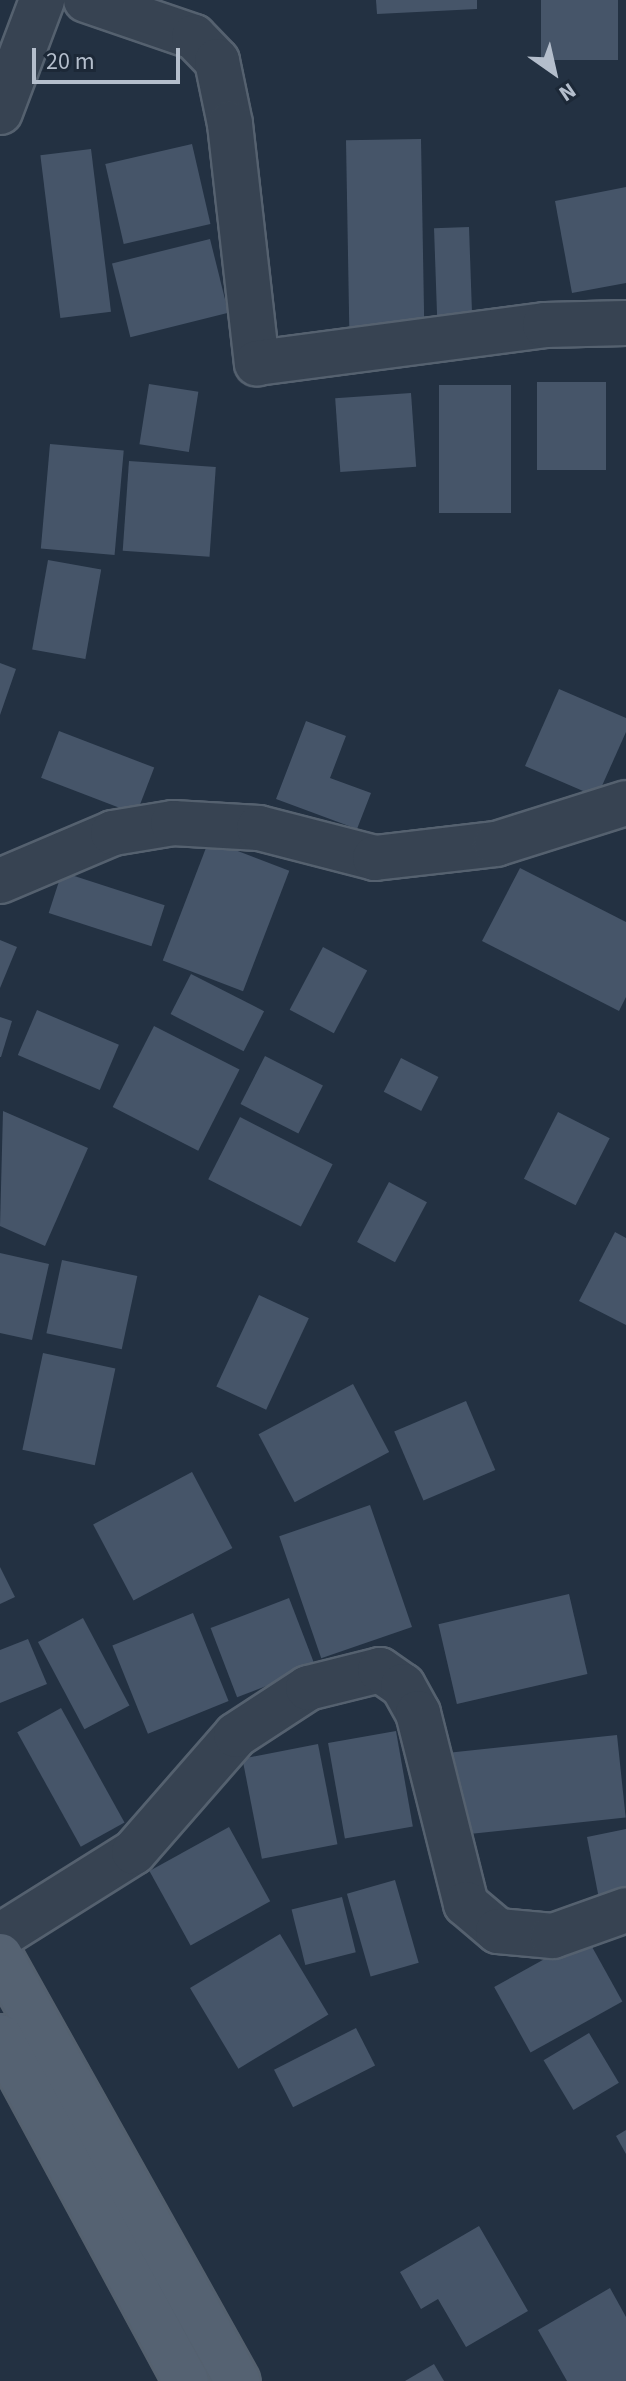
<!DOCTYPE html>
<html>
<head>
<meta charset="utf-8">
<style>
	body { margin:0 }
	#map { position:relative; width:626px; height:2381px; overflow:hidden; background:#233142; font-family:"Source Sans 3",sans-serif }
	div>[style] { position:absolute }
	.building>* { inset:0; background:#465569; transform-origin:0 0 }
	.roads { filter:drop-shadow(2px 0 #55616f) drop-shadow(-2px 0 #55616f) drop-shadow(0 2px #55616f) drop-shadow(0 -2px #55616f) }
	.minor>* { height:44px; margin:-22px; padding:0 22px; transform-origin:22px; border-radius:22px; background:#374352 }
	.major>* { height:44px; margin:-22px; padding:0 22px; transform-origin:22px; border-radius:22px; background:#556272 }
	span { translate:-50% -50%; white-space:nowrap; text-align:center; line-height:1.15; -webkit-text-stroke:6px #1c2837; paint-order:stroke }
	.north { position:absolute; left:514px; top:32px; width:80px; height:80px; -webkit-text-stroke:6px #1c2837; paint-order:stroke; rotate:146deg; font-size:22px; font-weight:700; line-height:32px; text-align:center; color:#b4becc }
	.north::after { content:''; display:block; margin:auto; width:28px; height:36px; background:#b4becc; clip-path:polygon(50% 0,100% 100%,50% 72%,0 100%) }
	.scale { position:absolute; left:32px; top:48px; width:148px; height:36px; box-sizing:border-box; border:4px solid #b4becc; border-top:0; padding-left:10px; font-size:24px; line-height:28px; white-space:nowrap; color:#b4becc; -webkit-text-stroke:6px #1c2837; paint-order:stroke }
</style>
</head>
<body>
<div id="map">
	<div class="building">
		<div style="clip-path:polygon(376px 0,477px 0,477px 9px,377px 14px)"></div>
		<div style="left:541px;top:0;width:77px;height:60px"></div>
		<div style="left:421px;top:139px;width:186px;height:75px;rotate:89deg"></div>
		<div style="left:192px;top:144px;width:82px;height:89px;rotate:77deg"></div>
		<div style="left:91px;top:149px;width:164px;height:51px;rotate:83deg"></div>
		<div style="clip-path:polygon(626px 187px,626px 283px,572px 293px,555px 201px)"></div>
		<div style="left:469px;top:227px;width:96px;height:35px;rotate:88deg"></div>
		<div style="left:210px;top:239px;width:76px;height:101px;rotate:76deg"></div>
		<div style="left:606px;top:382px;width:88px;height:69px;rotate:90deg"></div>
		<div style="left:149px;top:384px;width:50px;height:61px;rotate:9deg"></div>
		<div style="left:511px;top:385px;width:128px;height:72px;rotate:90deg"></div>
		<div style="left:411px;top:393px;width:74px;height:76px;rotate:86deg"></div>
		<div style="left:50px;top:444px;width:74px;height:105px;rotate:5deg"></div>
		<div style="left:129px;top:461px;width:87px;height:90px;rotate:4deg"></div>
		<div style="left:48px;top:560px;width:54px;height:91px;rotate:10deg"></div>
		<div style="clip-path:polygon(0 663px,16px 669px,0 715px)"></div>
		<div style="clip-path:polygon(559px 689px,626px 718px,626px 732px,597px 797px,525px 766px)"></div>
		<div style="clip-path:polygon(306px 721px,346px 736px,330px 778px,371px 793px,357px 829px,276px 799px)"></div>
		<div style="left:59px;top:731px;width:102px;height:50px;rotate:21deg"></div>
		<div style="left:209px;top:840px;width:86px;height:129px;rotate:21deg"></div>
		<div style="clip-path:polygon(520px 868px,626px 922px,626px 997px,619px 1011px,482px 941px)"></div>
		<div style="left:62px;top:872px;width:108px;height:43px;rotate:18deg"></div>
		<div style="clip-path:polygon(0 940px,17px 947px,0 988px)"></div>
		<div style="left:323px;top:947px;width:50px;height:71px;rotate:28deg"></div>
		<div style="left:191px;top:974px;width:82px;height:45px;rotate:27deg"></div>
		<div style="left:37px;top:1010px;width:89px;height:49px;rotate:23deg"></div>
		<div style="clip-path:polygon(0 1017px,12px 1021px,1px 1057px,0 1057px)"></div>
		<div style="left:154px;top:1026px;width:96px;height:91px;rotate:27deg"></div>
		<div style="left:265px;top:1056px;width:65px;height:54px;rotate:27deg"></div>
		<div style="left:401px;top:1058px;width:42px;height:38px;rotate:27deg"></div>
		<div style="clip-path:polygon(3px 1111px,88px 1148px,45px 1246px,0 1226px)"></div>
		<div style="left:558px;top:1112px;width:58px;height:75px;rotate:27deg"></div>
		<div style="left:240px;top:1117px;width:104px;height:70px;rotate:27deg"></div>
		<div style="left:389px;top:1182px;width:43px;height:68px;rotate:28deg"></div>
		<div style="clip-path:polygon(615px 1232px,626px 1238px,626px 1325px,579px 1301px)"></div>
		<div style="clip-path:polygon(0 1253px,49px 1264px,32px 1340px,0 1333px)"></div>
		<div style="left:62px;top:1260px;width:77px;height:75px;rotate:12deg"></div>
		<div style="left:259px;top:1295px;width:55px;height:101px;rotate:25deg"></div>
		<div style="left:43px;top:1353px;width:74px;height:99px;rotate:12deg"></div>
		<div style="left:353px;top:1384px;width:77px;height:107px;rotate:62deg"></div>
		<div style="left:466px;top:1401px;width:75px;height:78px;rotate:67deg"></div>
		<div style="left:192px;top:1472px;width:86px;height:112px;rotate:62deg"></div>
		<div style="left:370px;top:1505px;width:129px;height:96px;rotate:71deg"></div>
		<div style="clip-path:polygon(0 1567px,15px 1597px,0 1604px)"></div>
		<div style="left:569px;top:1594px;width:82px;height:134px;rotate:77deg"></div>
		<div style="left:289px;top:1598px;width:74px;height:84px;rotate:69deg"></div>
		<div style="left:193px;top:1613px;width:95px;height:87px;rotate:68deg"></div>
		<div style="left:83px;top:1618px;width:99px;height:51px;rotate:62deg"></div>
		<div style="clip-path:polygon(28px 1639px,47px 1684px,0 1703px,0 1650px)"></div>
		<div style="left:61px;top:1708px;width:131px;height:50px;rotate:61deg"></div>
		<div style="left:396px;top:1731px;width:97px;height:69px;rotate:80deg"></div>
		<div style="left:617px;top:1735px;width:83px;height:169px;rotate:84deg"></div>
		<div style="left:318px;top:1744px;width:102px;height:77px;rotate:79deg"></div>
		<div style="left:229px;top:1827px;width:85px;height:91px;rotate:61deg"></div>
		<div style="clip-path:polygon(626px 1829px,626px 1899px,600px 1904px,587px 1837px)"></div>
		<div style="left:395px;top:1880px;width:86px;height:50px;rotate:74deg"></div>
		<div style="left:342px;top:1897px;width:57px;height:52px;rotate:76deg"></div>
		<div style="left:280px;top:1934px;width:94px;height:105px;rotate:59deg"></div>
		<div style="left:586px;top:1936px;width:75px;height:105px;rotate:61deg"></div>
		<div style="left:356px;top:2028px;width:42px;height:92px;rotate:63deg"></div>
		<div style="left:589px;top:2033px;width:58px;height:53px;rotate:59deg"></div>
		<div style="clip-path:polygon(626px 2130px,626px 2154px,616px 2136px)"></div>
		<div style="clip-path:polygon(479px 2226px,528px 2311px,466px 2347px,438px 2299px,421px 2309px,400px 2272px)"></div>
		<div style="clip-path:polygon(610px 2288px,626px 2317px,626px 2381px,567px 2381px,538px 2330px)"></div>
		<div style="clip-path:polygon(434px 2364px,444px 2381px,405px 2381px)"></div>
	</div>
	<div class="roads">
		<div class="minor">
			<div style="left:86px;top:0;width:114px;rotate:18.9deg"></div>
			<div style="left:194px;top:37px;width:33px;rotate:46deg"></div>
			<div style="left:217px;top:61px;width:64px;rotate:78.3deg"></div>
			<div style="left:230px;top:124px;width:241px;rotate:83.6deg"></div>
			<div style="left:257px;top:363px;width:290px;rotate:-7.5deg"></div>
			<div style="left:545px;top:325px;width:81px;rotate:-1.4deg"></div>
			<div style="left:0;top:112px;width:120px;rotate:-69.4deg"></div>
			<div style="left:0;top:881px;width:123px;rotate:-23deg"></div>
			<div style="left:113px;top:833px;width:61px;rotate:-9.5deg"></div>
			<div style="left:173px;top:823px;width:86px;rotate:3.3deg"></div>
			<div style="left:259px;top:828px;width:120px;rotate:14.5deg"></div>
			<div style="left:375px;top:858px;width:122px;rotate:-6.6deg"></div>
			<div style="left:496px;top:844px;width:136px;rotate:-17.5deg"></div>
			<div style="left:0;top:1936px;width:158px;rotate:-32.1deg"></div>
			<div style="left:134px;top:1852px;width:155px;rotate:-48.9deg"></div>
			<div style="left:236px;top:1735px;width:86px;rotate:-33.1deg"></div>
			<div style="left:308px;top:1688px;width:74px;rotate:-14deg"></div>
			<div style="left:380px;top:1670px;width:28px;rotate:35deg"></div>
			<div style="left:403px;top:1686px;width:31px;rotate:61deg"></div>
			<div style="left:418px;top:1713px;width:197px;rotate:75.9deg"></div>
			<div style="left:466px;top:1904px;width:42px;rotate:40.2deg"></div>
			<div style="left:498px;top:1931px;width:55px;rotate:5.2deg"></div>
			<div style="left:553px;top:1936px;width:77px;rotate:-19.6deg"></div>
		</div>
		<div class="major">
			<div style="left:0;top:1956px;width:487px;rotate:60.8deg"></div>
			<div style="left:0;top:2037px;width:391px;rotate:61.6deg"></div>
		</div>
	</div>
	<div class="north">N</div>
	<div class="scale">20 m</div>
</div>
</body>
</html>
